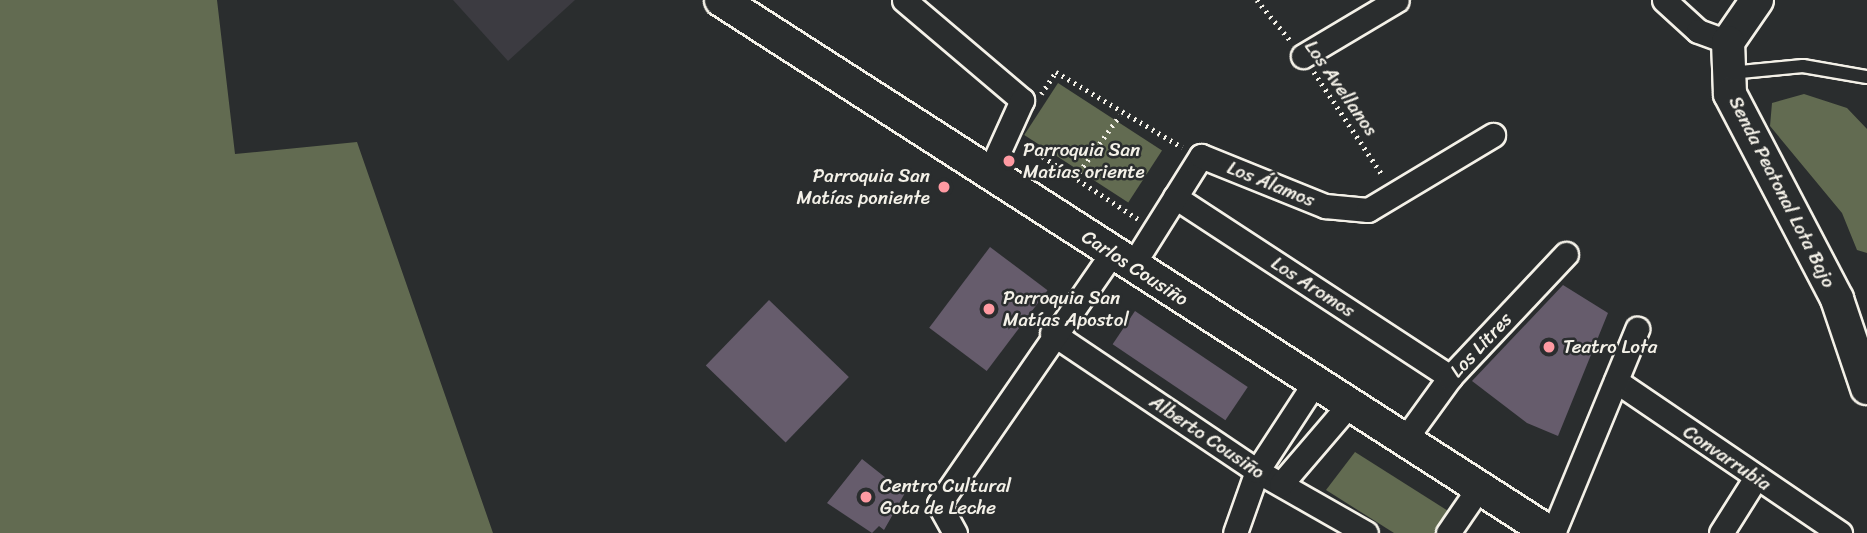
<!DOCTYPE html>
<html>
<head>
<meta charset="utf-8">
<style>
	body { margin:0 }
	#map { position:relative; width:1867px; height:533px; overflow:hidden; background:#2a2d2e; font-family:Sriracha,sans-serif }
	div>[style] { position:absolute }
	.built>* { inset:0; background:#3c3b41 }
	.green>* { inset:0; background:#626b51; transform-origin:0 0 }
	.building>* { inset:0; background:#665c6c; transform-origin:0 0 }
	.path>* { height:4.5px; margin-top:-2.25px; transform-origin:0; background:repeating-linear-gradient(90deg,#f4f1e8 0 2px,transparent 0 7px) }
	.roads { filter:drop-shadow(2px 0 #f4f1e8) drop-shadow(-2px 0 #f4f1e8) drop-shadow(0 2px #f4f1e8) drop-shadow(0 -2px #f4f1e8) }
	.service>* { height:12px; margin:-6px; padding:0 6px; transform-origin:6px; border-radius:6px; background:#2a2d2e }
	.minor>* { height:23px; margin:-11.5px; padding:0 11.5px; transform-origin:11.5px; border-radius:11.5px; background:#2a2d2e }
	.secondary>* { height:32px; margin:-16px; padding:0 16px; transform-origin:16px; border-radius:16px; background:#2a2d2e }
	.dots>* { width:19px; height:19px; translate:-50% -50%; box-sizing:border-box; border:4px solid #2a2d2e; border-radius:50% }
	span { translate:-50% -50%; white-space:nowrap; text-align:center; line-height:1.15; -webkit-text-stroke:5px #2a2d2e; paint-order:stroke }
	.street-label { font-size:19px; color:#f4f1e8 }
	.poi-label { font-size:19px; color:#f4f1e8 }
	.left { translate:0 -50%; text-align:left }
	.right { translate:-100% -50%; text-align:right }
</style>
</head>
<body>
<div id="map">
	<div class="built">
		<div style="clip-path:polygon(453px 0,575px 0,508px 61px)"></div>
	</div>
	<div class="green">
		<div style="clip-path:polygon(0 0,217px 0,235px 154px,357px 142px,493px 533px,0 533px)"></div>
		<div style="left:1058px;top:83px;width:124px;height:62px;rotate:33deg"></div>
		<div style="clip-path:polygon(1804px 94px,1847px 108px,1867px 129px,1867px 253px,1857px 250px,1842px 213px,1770px 126px,1772px 103px)"></div>
		<div style="clip-path:polygon(1355px 452px,1464px 521px,1455px 533px,1394px 533px,1326px 490px)"></div>
	</div>
	<div class="building">
		<div style="left:990px;top:247px;width:72px;height:101px;rotate:37deg"></div>
		<div style="clip-path:polygon(1563px 285px,1608px 313px,1558px 436px,1527px 423px,1472px 381px)"></div>
		<div style="left:769px;top:300px;width:111px;height:91px;rotate:44deg"></div>
		<div style="left:1135px;top:311px;width:136px;height:40px;rotate:34deg"></div>
		<div style="clip-path:polygon(862px 459px,905px 493px,884px 530px,879px 526px,872px 533px,827px 503px)"></div>
	</div>
	<div class="path">
		<div style="left:1257px;top:0;width:52px;rotate:50.5deg"></div>
		<div style="left:1314px;top:72px;width:125px;rotate:56.4deg"></div>
		<div style="left:1041px;top:94px;width:27px;rotate:-56deg"></div>
		<div style="left:1056px;top:72px;width:147px;rotate:30.8deg"></div>
		<div style="left:1025px;top:145px;width:135px;rotate:33.2deg"></div>
		<div style="left:1075px;top:178px;width:77px;rotate:-54.5deg"></div>
	</div>
	<div class="roads">
		<div class="service">
			<div style="left:1730px;top:73px;width:73px;rotate:-5.5deg"></div>
			<div style="left:1803px;top:66px;width:65px;rotate:9.8deg"></div>
		</div>
		<div class="minor">
			<div style="left:904px;top:0;width:155px;rotate:40.3deg"></div>
			<div style="left:1022px;top:100px;width:78px;rotate:114.3deg"></div>
			<div style="left:1664px;top:0;width:46px;rotate:42.4deg"></div>
			<div style="left:1698px;top:31px;width:32px;rotate:20deg"></div>
			<div style="left:1303px;top:56px;width:109px;rotate:-30.8deg"></div>
			<div style="left:1175px;top:197px;width:329px;rotate:33.2deg"></div>
			<div style="left:1132px;top:266px;width:130px;rotate:-57.9deg"></div>
			<div style="left:1201px;top:156px;width:134px;rotate:22deg"></div>
			<div style="left:1325px;top:206px;width:43px;rotate:5.3deg"></div>
			<div style="left:1368px;top:210px;width:146px;rotate:-31deg"></div>
			<div style="left:1052px;top:333px;width:247px;rotate:33.9deg"></div>
			<div style="left:1257px;top:471px;width:125px;rotate:29.6deg"></div>
			<div style="left:1616px;top:381px;width:271px;rotate:34.2deg"></div>
			<div style="left:1403px;top:442px;width:80px;rotate:-54.1deg"></div>
			<div style="left:1450px;top:377px;width:169px;rotate:-46.7deg"></div>
			<div style="left:1281px;top:484px;width:101px;rotate:-49.4deg"></div>
			<div style="left:955px;top:533px;width:33px;rotate:-119deg"></div>
			<div style="left:939px;top:504px;width:305px;rotate:-55.4deg"></div>
			<div style="left:1235px;top:533px;width:66px;rotate:-70.5deg"></div>
			<div style="left:1257px;top:471px;width:103px;rotate:-56.9deg"></div>
			<div style="left:1448px;top:533px;width:53px;rotate:-55.7deg"></div>
			<div style="left:1553px;top:533px;width:221px;rotate:-67.6deg"></div>
			<div style="left:1721px;top:533px;width:64px;rotate:-57.8deg"></div>
		</div>
		<div class="secondary">
			<div style="left:721px;top:0;width:986px;rotate:32.74deg"></div>
			<div style="left:1757px;top:0;width:51px;rotate:124.6deg"></div>
			<div style="left:1728px;top:42px;width:52px;rotate:87.8deg"></div>
			<div style="left:1730px;top:94px;width:231px;rotate:62.4deg"></div>
			<div style="left:1837px;top:299px;width:94px;rotate:71.4deg"></div>
		</div>
	</div>
	<div class="dots">
		<div style="left:1009px;top:161px;background:#ff9aa2"></div>
		<div style="left:944px;top:187px;background:#ff9aa2"></div>
		<div style="left:989px;top:309px;background:#ff9aa2"></div>
		<div style="left:1549px;top:347px;background:#ff9aa2"></div>
		<div style="left:866px;top:497px;background:#ff9aa2"></div>
	</div>
	<div class="street-label">
		<span style="left:1341px;top:88px;rotate:55deg">Los Avellanos</span>
		<span style="left:1271px;top:184px;rotate:22deg">Los Álamos</span>
		<span style="left:1782px;top:192px;rotate:63deg">Senda Peatonal Lota Bajo</span>
		<span style="left:1135px;top:268px;rotate:33deg">Carlos Cousiño</span>
		<span style="left:1313px;top:287px;rotate:33deg">Los Aromos</span>
		<span style="left:1481px;top:345px;rotate:-47deg">Los Litres</span>
		<span style="left:1207px;top:437px;rotate:34deg">Alberto Cousiño</span>
		<span style="left:1727px;top:458px;rotate:34deg">Convarrubia</span>
	</div>
	<div class="poi-label">
		<span class="left" style="left:1023px;top:161px">Parroquia San<br>Matías oriente</span>
		<span class="right" style="left:930px;top:187px">Parroquia San<br>Matías poniente</span>
		<span class="left" style="left:1003px;top:309px">Parroquia San<br>Matías Apostol</span>
		<span class="left" style="left:1563px;top:347px">Teatro Lota</span>
		<span class="left" style="left:880px;top:497px">Centro Cultural<br>Gota de Leche</span>
	</div>
</div>
</body>
</html>
